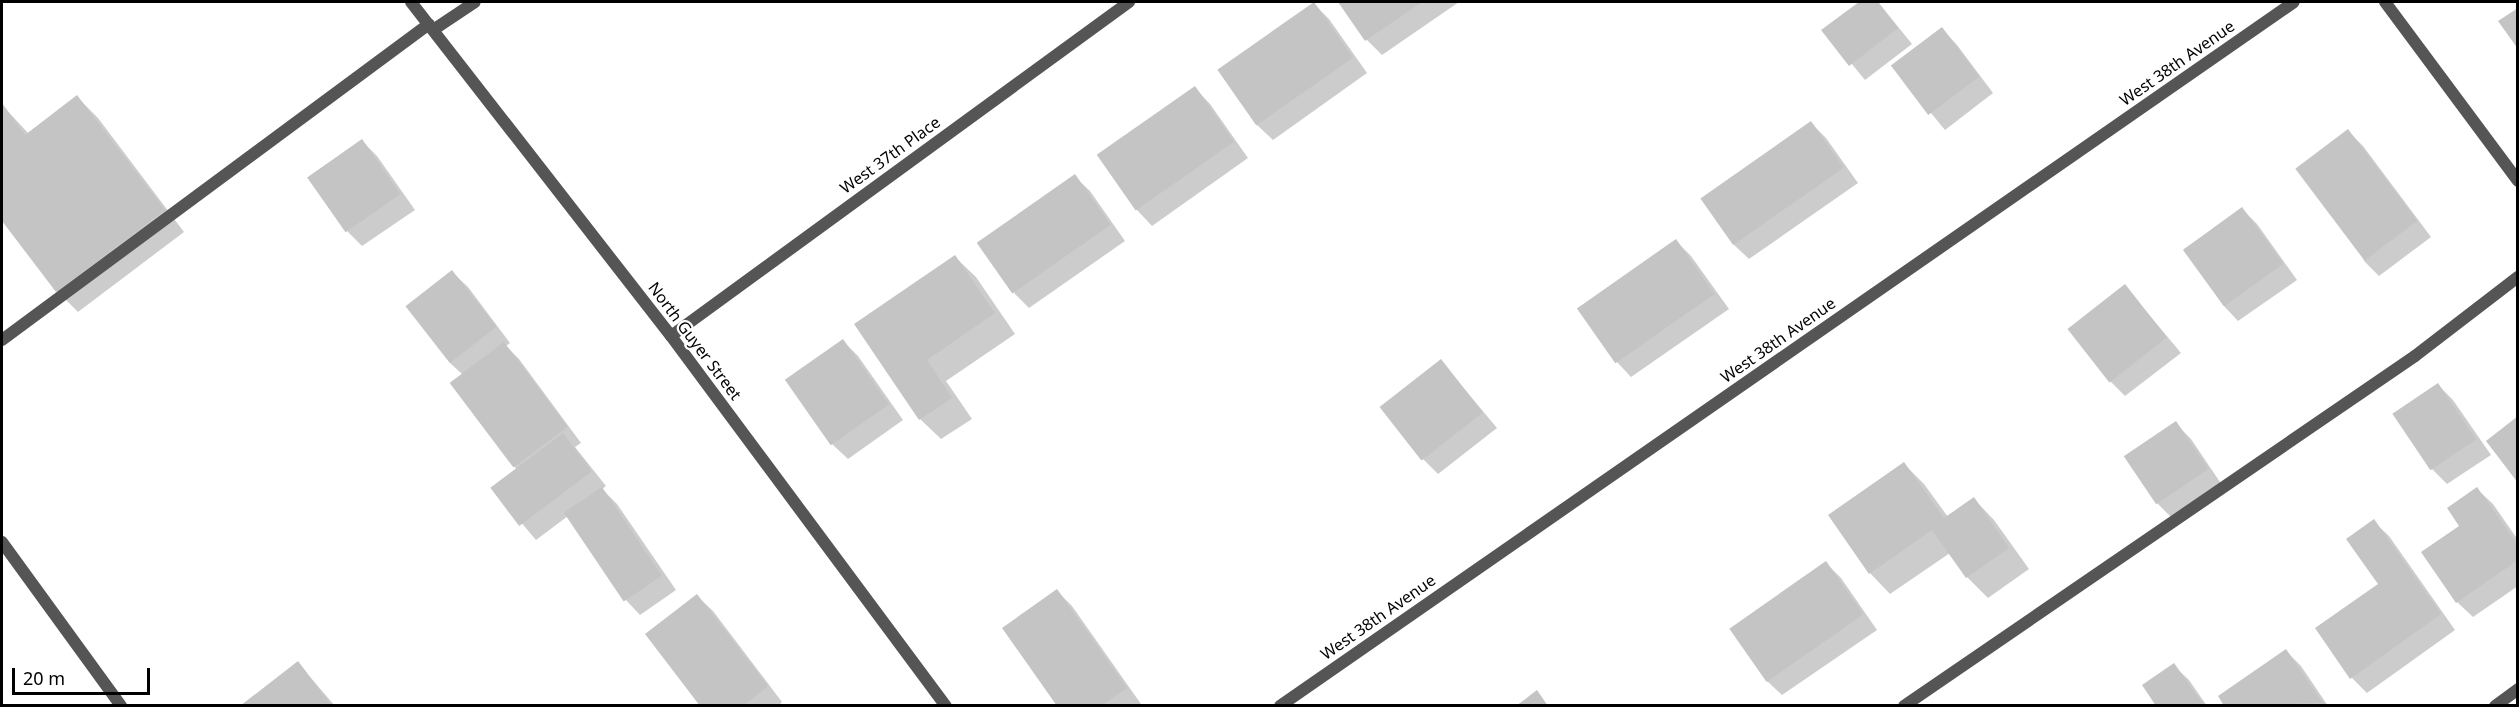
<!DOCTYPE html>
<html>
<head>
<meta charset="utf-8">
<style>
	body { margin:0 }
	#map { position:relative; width:2519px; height:707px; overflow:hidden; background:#fff; font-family:"Noto Sans",sans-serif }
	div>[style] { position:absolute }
	.shadow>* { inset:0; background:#0003 }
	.building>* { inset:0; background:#c4c4c4; transform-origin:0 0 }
	.service>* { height:12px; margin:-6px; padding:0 6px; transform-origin:6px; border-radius:6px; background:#555 }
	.minor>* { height:12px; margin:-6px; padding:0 6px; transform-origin:6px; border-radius:6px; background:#555 }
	span { translate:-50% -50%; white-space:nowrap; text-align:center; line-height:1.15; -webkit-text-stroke:4.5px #fff; paint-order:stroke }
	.street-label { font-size:16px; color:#000 }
	.frame { position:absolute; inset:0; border:3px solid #000; pointer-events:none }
	.scale { position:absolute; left:12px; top:668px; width:138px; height:27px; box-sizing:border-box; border:3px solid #000; border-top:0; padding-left:8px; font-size:18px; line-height:21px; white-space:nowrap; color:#000; -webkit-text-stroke:4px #fff; paint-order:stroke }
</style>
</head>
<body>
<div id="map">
	<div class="shadow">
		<div style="clip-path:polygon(1340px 2px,1459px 2px,1382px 55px,1367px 40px)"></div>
		<div style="clip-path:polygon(1862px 2px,1878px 2px,1912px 44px,1865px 80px,1824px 30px)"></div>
		<div style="clip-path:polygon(1314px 4px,1329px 19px,1367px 73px,1273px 140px,1257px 125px)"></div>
		<div style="clip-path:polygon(1942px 29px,1957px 45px,1993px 93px,1945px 130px,1893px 67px)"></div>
		<div style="clip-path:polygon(1195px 88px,1210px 104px,1248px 158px,1152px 226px,1137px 210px,1099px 156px)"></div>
		<div style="clip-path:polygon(77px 97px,98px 118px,184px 232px,78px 312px,57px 291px,2px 218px,2px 105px,29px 134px)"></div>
		<div style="clip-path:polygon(1811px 123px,1826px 138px,1858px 183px,1749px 259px,1733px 244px)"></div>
		<div style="clip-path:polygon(2348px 131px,2363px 146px,2431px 237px,2379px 276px,2364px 261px)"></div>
		<div style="clip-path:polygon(362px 141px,377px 156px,415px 210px,362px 246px,347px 231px)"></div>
		<div style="clip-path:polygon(1074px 176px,1090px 191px,1125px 241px,1029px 308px,1014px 293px)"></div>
		<div style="clip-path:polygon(2242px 209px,2257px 224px,2297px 280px,2238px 321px,2223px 305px,2184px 249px)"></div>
		<div style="clip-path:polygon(1676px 241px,1691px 256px,1729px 309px,1631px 377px,1616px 361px)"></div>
		<div style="clip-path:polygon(955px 257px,976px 277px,1015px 334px,946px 381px,972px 419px,941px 439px,920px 419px,856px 324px)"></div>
		<div style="clip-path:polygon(452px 272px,468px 287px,510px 343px,506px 346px,519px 359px,581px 443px,575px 447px,606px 486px,602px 489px,617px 504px,676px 590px,640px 615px,625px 599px,568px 516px,536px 540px,493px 489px,517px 470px,451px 382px,462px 374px,449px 362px)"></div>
		<div style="clip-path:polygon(2125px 286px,2181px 353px,2125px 396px,2110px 381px)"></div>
		<div style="clip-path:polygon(843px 341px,858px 356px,903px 420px,848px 459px,832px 444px,787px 380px)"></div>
		<div style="clip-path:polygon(1441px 361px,1497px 428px,1438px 474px,1423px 459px)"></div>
		<div style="clip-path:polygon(2438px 385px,2453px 400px,2491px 455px,2447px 484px,2432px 469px)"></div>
		<div style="clip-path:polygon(2175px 423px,2191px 439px,2222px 485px,2172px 518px,2157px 503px)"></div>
		<div style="clip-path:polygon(1904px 464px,1924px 484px,1948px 517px,1974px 499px,1994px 520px,2029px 569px,1988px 598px,1967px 577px,1950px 553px,1890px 594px,1870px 573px,1830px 516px)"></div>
		<div style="clip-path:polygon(2477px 489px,2493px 504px,2518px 540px,2518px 586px,2473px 617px,2457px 602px,2462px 526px)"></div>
		<div style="clip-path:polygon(2373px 521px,2389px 536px,2455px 630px,2367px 693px,2352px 678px,2380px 584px)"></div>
		<div style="clip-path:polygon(1826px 563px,1841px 578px,1877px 630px,1782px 695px,1766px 680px)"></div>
		<div style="clip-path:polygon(1057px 591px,1072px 606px,1141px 704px,1059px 706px)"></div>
		<div style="clip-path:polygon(697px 596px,713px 611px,782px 702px,778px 706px,702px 706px)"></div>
		<div style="clip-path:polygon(2286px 651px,2301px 666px,2328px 706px,2226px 706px)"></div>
		<div style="clip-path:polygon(298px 663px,335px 706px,242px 706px)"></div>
		<div style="clip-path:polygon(2173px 665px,2189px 680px,2207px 706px,2158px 706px)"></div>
	</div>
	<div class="building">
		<div style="left:1314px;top:2px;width:68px;height:118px;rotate:55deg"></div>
		<div style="clip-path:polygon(1338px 2px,1422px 2px,1365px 41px)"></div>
		<div style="clip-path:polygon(1859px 2px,1878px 2px,1898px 28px,1849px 66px,1821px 30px)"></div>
		<div style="clip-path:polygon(2518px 8px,2518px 49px,2498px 21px)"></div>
		<div style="left:1942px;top:27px;width:62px;height:64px;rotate:53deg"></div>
		<div style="left:1195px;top:86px;width:68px;height:120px;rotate:55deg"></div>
		<div style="clip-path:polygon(77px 95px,165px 210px,56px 292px,2px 221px,2px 103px,25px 135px)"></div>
		<div style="left:1811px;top:121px;width:57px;height:135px;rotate:55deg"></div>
		<div style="left:2348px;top:129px;width:115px;height:66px;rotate:53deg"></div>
		<div style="left:362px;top:139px;width:67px;height:67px;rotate:55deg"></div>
		<div style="left:1075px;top:174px;width:62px;height:120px;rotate:55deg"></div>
		<div style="left:2242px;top:207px;width:70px;height:73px;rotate:54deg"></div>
		<div style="left:1676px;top:239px;width:67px;height:121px;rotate:55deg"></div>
		<div style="clip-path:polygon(955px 255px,995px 313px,927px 360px,952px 398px,919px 420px,854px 324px)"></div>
		<div style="left:452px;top:270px;width:72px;height:59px;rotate:52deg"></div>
		<div style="left:2125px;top:284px;width:68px;height:73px;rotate:52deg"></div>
		<div style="left:843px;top:339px;width:80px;height:71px;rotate:55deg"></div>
		<div style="left:504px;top:342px;width:106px;height:68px;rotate:53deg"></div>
		<div style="left:1441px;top:359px;width:68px;height:78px;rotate:52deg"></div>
		<div style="left:2438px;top:383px;width:68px;height:55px;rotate:56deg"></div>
		<div style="clip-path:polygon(2518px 416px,2518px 483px,2486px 441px)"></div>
		<div style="left:2176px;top:421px;width:58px;height:63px;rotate:56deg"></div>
		<div style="left:563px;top:433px;width:48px;height:91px;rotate:53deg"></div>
		<div style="clip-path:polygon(1904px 462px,1944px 518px,1974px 497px,2009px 548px,1966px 578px,1932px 530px,1869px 574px,1828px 515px)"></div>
		<div style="left:602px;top:487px;width:107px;height:46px;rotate:56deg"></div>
		<div style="clip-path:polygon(2477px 487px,2518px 545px,2518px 560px,2456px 603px,2421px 552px,2459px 526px,2447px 508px)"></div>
		<div style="clip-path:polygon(2374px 519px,2441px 614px,2350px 679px,2315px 628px,2378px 584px,2346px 539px)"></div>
		<div style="left:1826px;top:561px;width:65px;height:118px;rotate:55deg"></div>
		<div style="clip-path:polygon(1057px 589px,1127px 688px,1101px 706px,1057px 706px,1002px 628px)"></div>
		<div style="clip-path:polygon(697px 594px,768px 686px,743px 706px,700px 706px,645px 634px)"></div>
		<div style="clip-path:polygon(2286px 649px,2323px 703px,2224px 706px,2218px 696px)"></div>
		<div style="clip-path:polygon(298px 661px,332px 706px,240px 706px)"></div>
		<div style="clip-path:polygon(2174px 663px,2203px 704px,2201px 706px,2156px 706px,2142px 685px)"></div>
		<div style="clip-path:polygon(1537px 690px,1548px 706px,1516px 706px)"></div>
	</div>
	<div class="service">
		<div style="left:433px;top:30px;width:50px;rotate:-33.7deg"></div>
		<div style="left:2px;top:340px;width:531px;rotate:-36.5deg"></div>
		<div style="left:1904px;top:706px;width:619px;rotate:-34.41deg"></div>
		<div style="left:2415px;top:356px;width:130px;rotate:-37.5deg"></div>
	</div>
	<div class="minor">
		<div style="left:411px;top:2px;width:423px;rotate:52.1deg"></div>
		<div style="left:671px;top:336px;width:461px;rotate:53.4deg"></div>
		<div style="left:2385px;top:2px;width:223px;rotate:53.4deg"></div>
		<div style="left:671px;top:336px;width:567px;rotate:-36.1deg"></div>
		<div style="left:2px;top:542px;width:203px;rotate:54deg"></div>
		<div style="left:1280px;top:706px;width:1234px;rotate:-34.77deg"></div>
		<div style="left:2495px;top:706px;width:29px;rotate:-36deg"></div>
	</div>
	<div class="street-label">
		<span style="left:2177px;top:63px;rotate:-35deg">West 38th Avenue</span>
		<span style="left:890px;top:155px;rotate:-36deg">West 37th Place</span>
		<span style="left:1778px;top:340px;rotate:-35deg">West 38th Avenue</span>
		<span style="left:695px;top:341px;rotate:53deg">North Guyer Street</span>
		<span style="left:1378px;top:617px;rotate:-35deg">West 38th Avenue</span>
	</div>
	<div class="frame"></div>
	<div class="scale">20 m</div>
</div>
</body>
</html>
